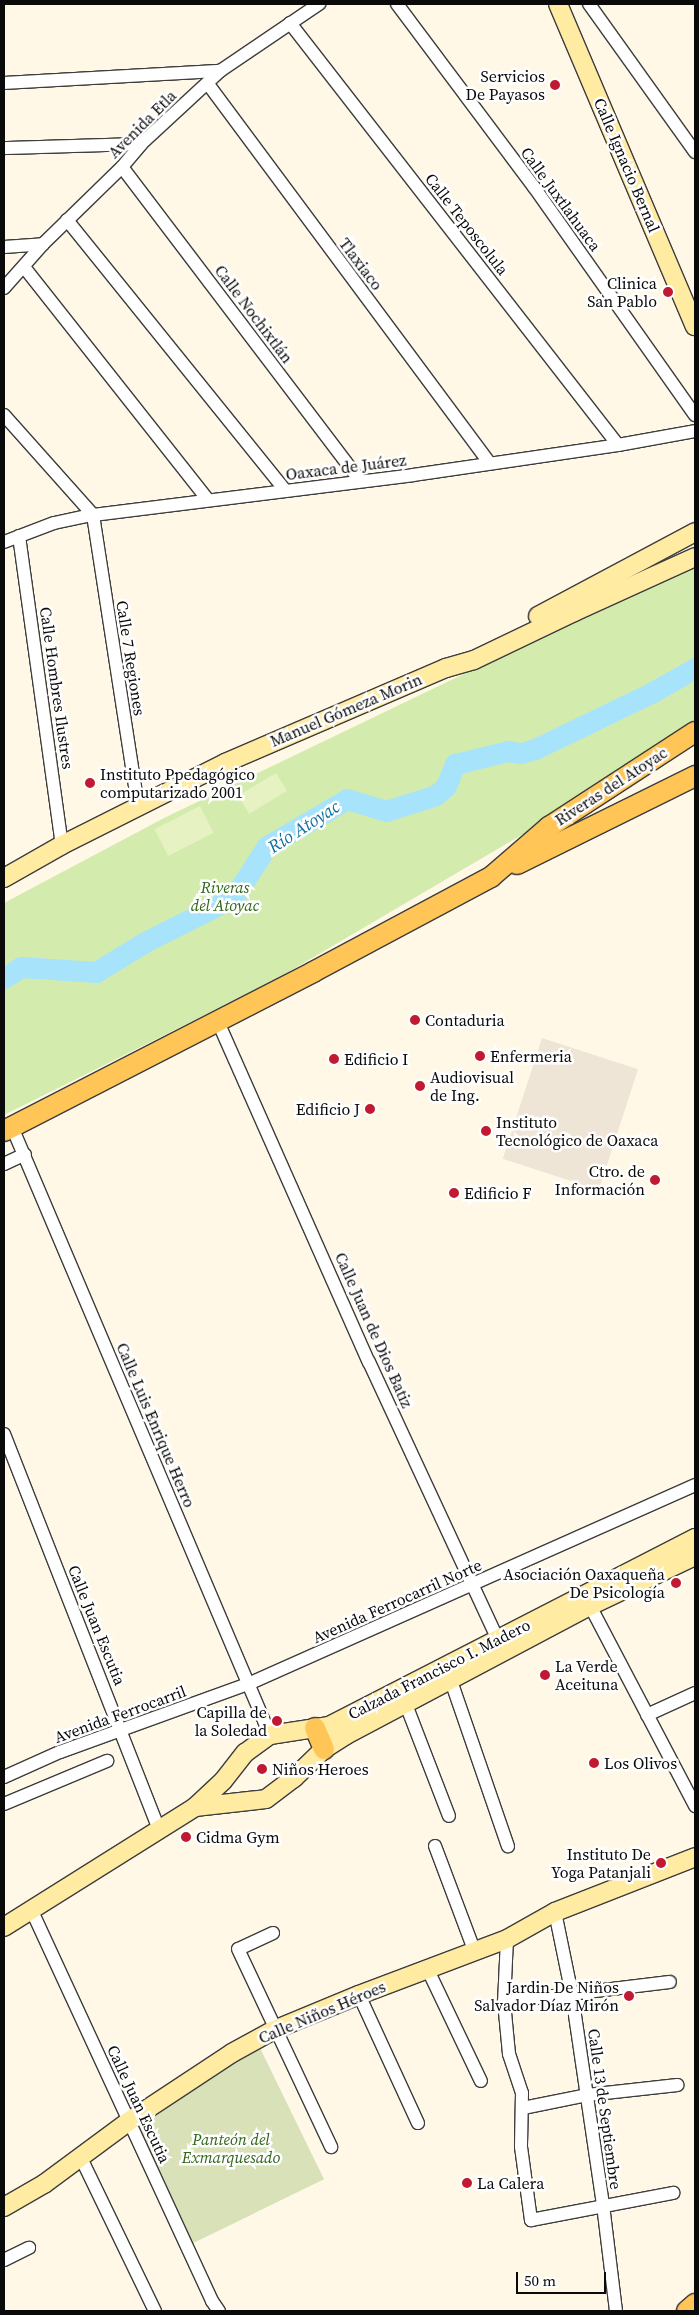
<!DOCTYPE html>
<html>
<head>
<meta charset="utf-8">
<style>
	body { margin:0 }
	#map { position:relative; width:699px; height:2315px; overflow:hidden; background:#fff8e7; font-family:"Source Serif 4",serif }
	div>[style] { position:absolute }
	.green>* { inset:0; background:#d4ebae }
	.cemetery>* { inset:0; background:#d8e1b8; transform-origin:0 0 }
	.pitch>* { inset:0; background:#e6f2c1; transform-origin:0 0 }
	.plaza>* { inset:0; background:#eee5d7; transform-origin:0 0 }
	.river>* { height:21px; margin:-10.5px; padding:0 10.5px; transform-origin:10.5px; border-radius:10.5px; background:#a7e4fb }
	.roads { filter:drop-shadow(1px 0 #3d3d3d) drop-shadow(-1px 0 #3d3d3d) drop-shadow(0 1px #3d3d3d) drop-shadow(0 -1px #3d3d3d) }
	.street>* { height:12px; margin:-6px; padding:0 6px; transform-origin:6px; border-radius:6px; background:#fff }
	.secondary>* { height:18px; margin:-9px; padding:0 9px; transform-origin:9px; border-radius:9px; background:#ffeba2 }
	.primary>* { height:20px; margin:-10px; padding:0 10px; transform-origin:10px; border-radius:10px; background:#ffc557 }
	.dots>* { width:14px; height:14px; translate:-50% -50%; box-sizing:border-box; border:2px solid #fff; border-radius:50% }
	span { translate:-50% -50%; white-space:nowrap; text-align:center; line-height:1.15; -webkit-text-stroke:5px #fff; paint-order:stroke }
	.poi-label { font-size:16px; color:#0a0a0a }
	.right { translate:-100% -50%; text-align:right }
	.left { translate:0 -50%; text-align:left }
	.street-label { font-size:16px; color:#0a0a0a }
	.park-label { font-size:16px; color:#2f6517; font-style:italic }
	.water-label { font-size:18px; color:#0c71a3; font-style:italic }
	.frame { position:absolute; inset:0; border:5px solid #0a0a0a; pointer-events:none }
	.scale { position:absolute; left:516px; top:2272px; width:90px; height:22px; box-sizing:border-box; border:2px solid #0a0a0a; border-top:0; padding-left:6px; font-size:15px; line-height:18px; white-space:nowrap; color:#0a0a0a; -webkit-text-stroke:4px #fff; paint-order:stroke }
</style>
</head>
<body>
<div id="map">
	<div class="green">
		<div style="clip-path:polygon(695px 563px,695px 726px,547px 820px,273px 981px,4px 1115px,4px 903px,164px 818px)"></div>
	</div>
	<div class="cemetery">
		<div style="left:260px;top:2048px;width:146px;height:150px;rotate:64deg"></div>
	</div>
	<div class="pitch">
		<div style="left:276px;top:773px;width:21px;height:44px;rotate:59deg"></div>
		<div style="left:200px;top:806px;width:30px;height:51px;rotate:63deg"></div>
	</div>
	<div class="plaza">
		<div style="left:542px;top:1038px;width:101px;height:127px;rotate:18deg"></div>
	</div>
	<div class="river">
		<div style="left:4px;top:978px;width:20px;rotate:-33deg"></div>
		<div style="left:21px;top:967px;width:75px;rotate:3.8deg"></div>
		<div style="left:96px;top:972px;width:57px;rotate:-31.5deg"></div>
		<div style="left:145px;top:942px;width:100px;rotate:-26.8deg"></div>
		<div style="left:234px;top:897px;width:61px;rotate:-57.1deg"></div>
		<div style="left:267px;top:846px;width:93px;rotate:-30.4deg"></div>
		<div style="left:347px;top:799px;width:41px;rotate:17.1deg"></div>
		<div style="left:386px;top:811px;width:52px;rotate:-17.7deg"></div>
		<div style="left:436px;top:795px;width:13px;rotate:-42deg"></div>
		<div style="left:446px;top:786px;width:24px;rotate:-68deg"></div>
		<div style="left:455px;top:764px;width:55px;rotate:-13.8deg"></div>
		<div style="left:508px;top:751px;width:13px;rotate:9deg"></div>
		<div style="left:521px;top:753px;width:15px;rotate:-16deg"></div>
		<div style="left:535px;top:749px;width:129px;rotate:-25.8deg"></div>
		<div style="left:651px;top:693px;width:51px;rotate:-29.6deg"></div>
	</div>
	<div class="roads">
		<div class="street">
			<div style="left:397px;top:4px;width:229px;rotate:53.2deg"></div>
			<div style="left:534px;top:187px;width:279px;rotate:54.8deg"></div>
			<div style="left:589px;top:4px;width:182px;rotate:54.4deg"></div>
			<div style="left:290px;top:23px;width:534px;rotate:52.14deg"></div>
			<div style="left:4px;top:83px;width:216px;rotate:-3.2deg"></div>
			<div style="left:208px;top:84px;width:472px;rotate:53.4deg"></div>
			<div style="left:4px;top:148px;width:137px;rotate:-1.7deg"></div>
			<div style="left:122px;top:167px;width:394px;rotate:52.8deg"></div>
			<div style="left:67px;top:220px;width:348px;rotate:51.1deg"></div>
			<div style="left:4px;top:247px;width:39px;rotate:-4deg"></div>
			<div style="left:24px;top:267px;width:297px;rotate:51.7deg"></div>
			<div style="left:4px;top:288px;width:59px;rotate:-48.4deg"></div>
			<div style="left:43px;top:244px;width:110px;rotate:-44.3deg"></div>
			<div style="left:122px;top:167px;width:30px;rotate:-50deg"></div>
			<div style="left:141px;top:144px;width:108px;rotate:-42.7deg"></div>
			<div style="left:220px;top:71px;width:120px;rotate:-34.1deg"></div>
			<div style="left:4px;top:415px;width:134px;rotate:48.3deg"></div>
			<div style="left:93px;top:515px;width:295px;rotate:81.2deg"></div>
			<div style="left:19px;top:536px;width:312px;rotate:82.1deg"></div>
			<div style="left:4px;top:542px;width:53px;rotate:-20.8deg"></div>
			<div style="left:54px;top:523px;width:40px;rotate:-12deg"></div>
			<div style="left:93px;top:515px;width:322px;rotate:-7.1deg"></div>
			<div style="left:413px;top:475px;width:207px;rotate:-8.3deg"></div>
			<div style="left:618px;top:445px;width:78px;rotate:-10.3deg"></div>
			<div style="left:218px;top:1022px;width:372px;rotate:66.1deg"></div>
			<div style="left:369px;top:1362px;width:313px;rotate:65.1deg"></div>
			<div style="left:12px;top:1127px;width:660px;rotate:67.01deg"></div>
			<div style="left:4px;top:1164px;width:23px;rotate:-25deg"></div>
			<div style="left:4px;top:1434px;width:424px;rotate:68.6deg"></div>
			<div style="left:587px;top:1600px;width:233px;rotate:62.3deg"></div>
			<div style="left:450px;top:1678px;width:178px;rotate:71deg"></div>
			<div style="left:405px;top:1702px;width:122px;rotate:68.9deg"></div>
			<div style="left:647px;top:1715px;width:53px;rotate:-24.6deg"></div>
			<div style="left:4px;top:1777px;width:61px;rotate:-24.1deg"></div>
			<div style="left:60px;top:1752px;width:200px;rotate:-19.9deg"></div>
			<div style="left:248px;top:1684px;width:489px;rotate:-24deg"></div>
			<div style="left:4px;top:1804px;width:112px;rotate:-22.7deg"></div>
			<div style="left:435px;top:1846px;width:111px;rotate:69.4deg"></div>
			<div style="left:31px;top:1909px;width:432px;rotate:65.2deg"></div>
			<div style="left:212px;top:2301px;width:12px;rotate:55deg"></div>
			<div style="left:555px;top:1912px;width:85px;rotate:78.4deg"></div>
			<div style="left:572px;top:1995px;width:212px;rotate:81.6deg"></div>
			<div style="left:603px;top:2205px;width:107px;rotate:83deg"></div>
			<div style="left:273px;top:1933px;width:38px;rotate:155deg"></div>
			<div style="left:238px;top:1949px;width:219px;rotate:64.8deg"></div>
			<div style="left:507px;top:1939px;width:63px;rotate:92.7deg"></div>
			<div style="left:504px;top:2002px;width:52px;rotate:84.5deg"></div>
			<div style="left:509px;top:2054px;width:41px;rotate:71.6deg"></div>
			<div style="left:522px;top:2093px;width:54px;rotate:91.1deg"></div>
			<div style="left:521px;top:2147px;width:74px;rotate:82.2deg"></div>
			<div style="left:531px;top:2220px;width:145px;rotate:-10.8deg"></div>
			<div style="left:427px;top:1968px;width:125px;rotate:64.5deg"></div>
			<div style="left:359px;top:1995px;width:141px;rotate:65.3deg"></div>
			<div style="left:504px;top:2002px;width:167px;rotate:-6.9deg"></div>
			<div style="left:523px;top:2108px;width:65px;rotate:-11.5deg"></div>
			<div style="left:587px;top:2095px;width:91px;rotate:-6.3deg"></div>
			<div style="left:81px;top:2158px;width:170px;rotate:64.2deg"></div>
			<div style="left:4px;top:2260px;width:28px;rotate:-26deg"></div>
		</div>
		<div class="secondary">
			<div style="left:558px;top:4px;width:350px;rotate:67deg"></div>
			<div style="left:538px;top:616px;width:178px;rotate:-28.1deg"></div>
			<div style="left:4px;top:878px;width:67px;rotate:-29.6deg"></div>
			<div style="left:62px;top:845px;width:182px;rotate:-26.7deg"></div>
			<div style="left:225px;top:763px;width:241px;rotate:-23.3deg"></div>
			<div style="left:446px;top:668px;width:29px;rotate:-16deg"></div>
			<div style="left:474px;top:660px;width:111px;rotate:-25.6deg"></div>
			<div style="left:574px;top:612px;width:133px;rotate:-24.4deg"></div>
			<div style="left:195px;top:1807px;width:71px;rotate:-6.4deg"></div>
			<div style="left:266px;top:1799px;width:35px;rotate:-37deg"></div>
			<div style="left:294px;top:1778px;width:42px;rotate:-44deg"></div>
			<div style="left:324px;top:1749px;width:26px;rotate:-32deg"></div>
			<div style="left:346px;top:1735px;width:276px;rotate:-27.9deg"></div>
			<div style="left:590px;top:1606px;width:116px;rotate:-25.5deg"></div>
			<div style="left:4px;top:1927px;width:226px;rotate:-32.1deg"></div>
			<div style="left:195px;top:1807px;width:38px;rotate:-43deg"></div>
			<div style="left:223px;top:1781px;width:36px;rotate:-52deg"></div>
			<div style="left:245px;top:1753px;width:31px;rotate:-36deg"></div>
			<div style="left:270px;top:1735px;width:60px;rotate:-8.7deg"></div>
			<div style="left:329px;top:1726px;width:411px;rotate:-27.2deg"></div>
			<div style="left:4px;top:2207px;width:46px;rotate:-29.9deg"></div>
			<div style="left:44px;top:2184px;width:106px;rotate:-36.5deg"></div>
			<div style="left:129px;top:2121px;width:123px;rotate:-33.4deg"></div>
			<div style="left:232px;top:2053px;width:48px;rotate:-28.7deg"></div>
			<div style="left:274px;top:2030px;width:92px;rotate:-22.4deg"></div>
			<div style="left:359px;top:1995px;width:158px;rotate:-20.7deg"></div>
			<div style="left:507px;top:1939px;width:55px;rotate:-29.4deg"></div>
			<div style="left:555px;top:1912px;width:150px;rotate:-21.4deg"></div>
		</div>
		<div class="primary">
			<div style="left:517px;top:864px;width:199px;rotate:-26.3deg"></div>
			<div style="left:4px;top:1131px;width:348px;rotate:-27.2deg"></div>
			<div style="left:313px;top:972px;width:202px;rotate:-28.1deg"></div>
			<div style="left:491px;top:877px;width:77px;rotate:-40.8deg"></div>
			<div style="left:549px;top:827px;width:174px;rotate:-33.1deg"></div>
			<div style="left:315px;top:1728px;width:23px;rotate:67deg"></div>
			<div style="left:687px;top:2311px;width:11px;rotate:-41deg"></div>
		</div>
	</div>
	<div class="dots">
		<div style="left:555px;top:85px;background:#c21933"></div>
		<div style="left:668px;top:292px;background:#c21933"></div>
		<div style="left:90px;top:783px;background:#c21933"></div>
		<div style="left:415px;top:1020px;background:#c21933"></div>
		<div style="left:480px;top:1056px;background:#c21933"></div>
		<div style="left:334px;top:1059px;background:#c21933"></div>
		<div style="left:420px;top:1086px;background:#c21933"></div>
		<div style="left:370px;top:1109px;background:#c21933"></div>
		<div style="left:486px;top:1131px;background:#c21933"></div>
		<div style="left:655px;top:1180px;background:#c21933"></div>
		<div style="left:454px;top:1193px;background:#c21933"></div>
		<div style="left:676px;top:1583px;background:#c21933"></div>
		<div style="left:545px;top:1675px;background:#c21933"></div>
		<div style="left:277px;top:1721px;background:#c21933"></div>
		<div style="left:594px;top:1763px;background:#c21933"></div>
		<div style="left:262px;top:1769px;background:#c21933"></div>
		<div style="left:186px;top:1837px;background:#c21933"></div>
		<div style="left:661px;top:1863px;background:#c21933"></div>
		<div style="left:629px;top:1996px;background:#c21933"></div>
		<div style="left:467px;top:2183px;background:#c21933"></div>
	</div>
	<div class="poi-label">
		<span class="right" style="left:545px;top:85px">Servicios<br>De Payasos</span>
		<span class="right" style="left:657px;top:292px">Clinica<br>San Pablo</span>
		<span class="left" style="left:100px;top:783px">Instituto Ppedagógico<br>computarizado 2001</span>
		<span class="left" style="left:425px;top:1020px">Contaduria</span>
		<span class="left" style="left:490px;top:1056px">Enfermeria</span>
		<span class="left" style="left:344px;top:1059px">Edificio I</span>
		<span class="left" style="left:430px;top:1086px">Audiovisual<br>de Ing.</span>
		<span class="right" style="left:360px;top:1109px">Edificio J</span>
		<span class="left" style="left:496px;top:1131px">Instituto<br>Tecnológico de Oaxaca</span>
		<span class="right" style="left:645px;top:1180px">Ctro. de<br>Información</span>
		<span class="left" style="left:464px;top:1193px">Edificio F</span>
		<span class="right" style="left:665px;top:1583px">Asociación Oaxaqueña<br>De Psicología</span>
		<span class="left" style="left:555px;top:1675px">La Verde<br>Aceituna</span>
		<span class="right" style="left:267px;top:1721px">Capilla de<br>la Soledad</span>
		<span class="left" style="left:604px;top:1763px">Los Olivos</span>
		<span class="left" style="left:272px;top:1769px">Niños Heroes</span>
		<span class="left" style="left:196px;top:1837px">Cidma Gym</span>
		<span class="right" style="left:651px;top:1863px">Instituto De<br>Yoga Patanjali</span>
		<span class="right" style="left:619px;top:1996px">Jardin De Niños<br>Salvador Díaz Mirón</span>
		<span class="left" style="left:477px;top:2183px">La Calera</span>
	</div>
	<div class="street-label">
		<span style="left:142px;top:124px;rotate:-45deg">Avenida Etla</span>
		<span style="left:627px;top:165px;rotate:67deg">Calle Ignacio Bernal</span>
		<span style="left:561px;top:199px;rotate:54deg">Calle Juxtlahuaca</span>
		<span style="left:467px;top:224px;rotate:52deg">Calle Teposcolula</span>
		<span style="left:361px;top:264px;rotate:53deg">Tlaxiaco</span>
		<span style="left:254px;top:314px;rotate:53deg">Calle Nochixtlán</span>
		<span style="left:346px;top:467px;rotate:-7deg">Oaxaca de Juárez</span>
		<span style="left:131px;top:658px;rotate:81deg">Calle 7 Regiones</span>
		<span style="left:57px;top:688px;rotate:82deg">Calle Hombres Ilustres</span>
		<span style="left:346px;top:710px;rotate:-23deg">Manuel Gómeza Morin</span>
		<span style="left:611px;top:786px;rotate:-33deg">Riveras del Atoyac</span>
		<span style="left:374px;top:1330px;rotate:66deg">Calle Juan de Dios Batiz</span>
		<span style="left:156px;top:1425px;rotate:67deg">Calle Luis Enrique Herro</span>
		<span style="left:397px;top:1601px;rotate:-24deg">Avenida Ferrocarril Norte</span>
		<span style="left:97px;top:1625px;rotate:68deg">Calle Juan Escutia</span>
		<span style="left:439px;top:1669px;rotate:-27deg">Calzada Francisco I. Madero</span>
		<span style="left:120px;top:1714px;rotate:-20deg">Avenida Ferrocarril</span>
		<span style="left:322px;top:2012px;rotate:-23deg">Calle Niños Héroes</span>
		<span style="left:139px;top:2104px;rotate:65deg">Calle Juan Escutia</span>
		<span style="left:605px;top:2109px;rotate:82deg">Calle 13 de Septiembre</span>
	</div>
	<div class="park-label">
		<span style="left:225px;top:896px">Riveras<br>del Atoyac</span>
		<span style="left:231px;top:2148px">Panteón del<br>Exmarquesado</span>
	</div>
	<div class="water-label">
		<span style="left:304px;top:827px;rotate:-33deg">Río Atoyac</span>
	</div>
	<div class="frame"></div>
	<div class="scale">50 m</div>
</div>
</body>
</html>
